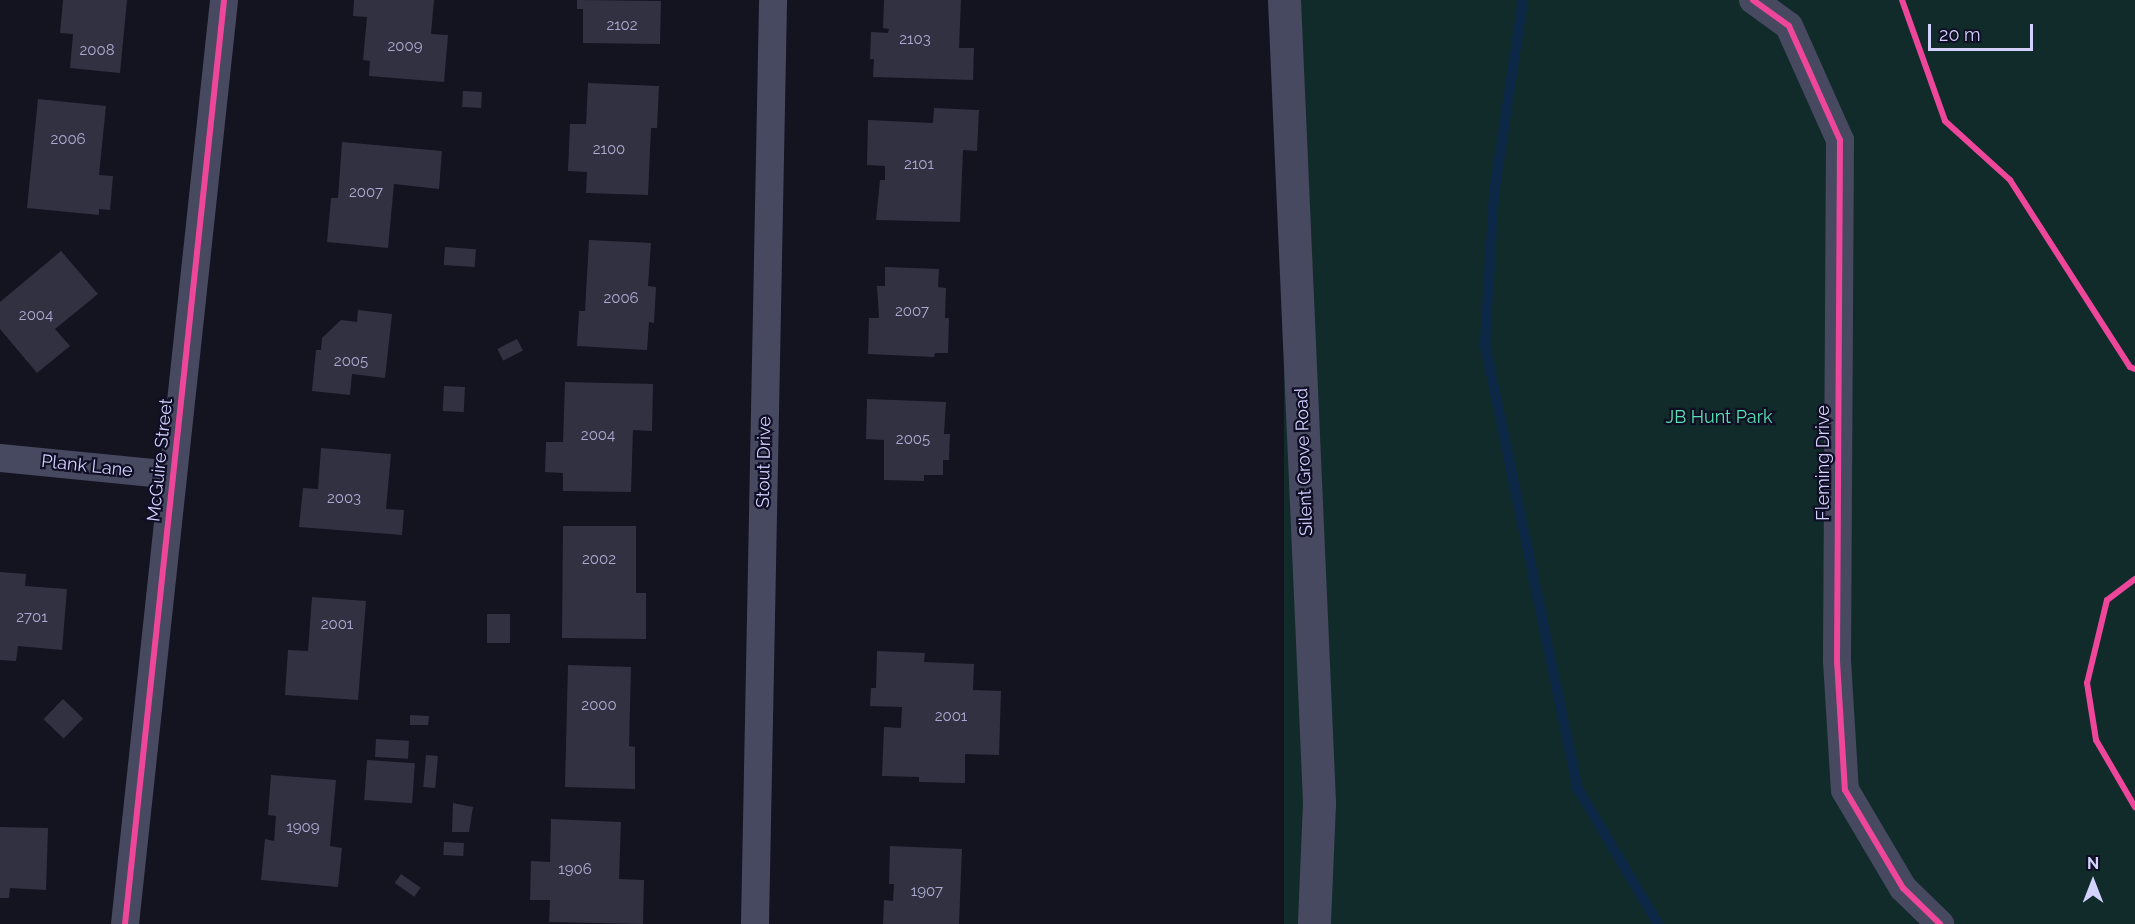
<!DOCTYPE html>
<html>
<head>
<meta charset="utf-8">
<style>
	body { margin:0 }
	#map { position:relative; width:2135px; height:924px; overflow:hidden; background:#141320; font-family:Raleway,sans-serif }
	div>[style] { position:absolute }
	.green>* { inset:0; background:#112b2a; transform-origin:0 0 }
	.stream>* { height:10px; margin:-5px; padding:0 5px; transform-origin:5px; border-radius:5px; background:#0d2747 }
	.building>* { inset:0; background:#323142; transform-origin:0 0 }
	.minor>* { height:28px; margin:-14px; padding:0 14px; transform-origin:14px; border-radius:14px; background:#474961 }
	.tertiary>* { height:33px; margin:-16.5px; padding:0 16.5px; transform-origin:16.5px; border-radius:16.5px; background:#474961 }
	.cycleway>* { height:6px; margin:-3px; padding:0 3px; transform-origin:3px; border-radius:3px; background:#ed469a }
	span { translate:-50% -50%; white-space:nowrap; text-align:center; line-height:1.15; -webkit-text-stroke:4.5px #100e25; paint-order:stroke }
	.number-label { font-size:15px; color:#abaad0 }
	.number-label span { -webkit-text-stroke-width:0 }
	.park-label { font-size:18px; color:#59e3b4 }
	.street-label { font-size:18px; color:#d3d2ff }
	.north { position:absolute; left:2063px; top:852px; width:60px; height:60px; -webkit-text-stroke:4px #100e25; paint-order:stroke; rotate:0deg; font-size:16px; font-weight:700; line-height:24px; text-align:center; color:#d3d2ff }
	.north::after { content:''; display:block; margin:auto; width:21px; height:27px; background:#d3d2ff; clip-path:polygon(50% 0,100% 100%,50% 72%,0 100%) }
	.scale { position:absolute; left:1928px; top:24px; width:105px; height:27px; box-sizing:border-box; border:3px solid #d3d2ff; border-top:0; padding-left:8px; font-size:18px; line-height:21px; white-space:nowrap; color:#d3d2ff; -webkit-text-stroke:4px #100e25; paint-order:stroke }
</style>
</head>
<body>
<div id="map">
	<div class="green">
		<div style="left:1284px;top:0;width:851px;height:924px"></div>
	</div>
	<div class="stream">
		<div style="left:1523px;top:0;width:195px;rotate:98.5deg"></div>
		<div style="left:1494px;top:193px;width:152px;rotate:93.4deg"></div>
		<div style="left:1485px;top:345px;width:451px;rotate:78.2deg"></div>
		<div style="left:1577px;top:787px;width:159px;rotate:59.4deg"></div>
	</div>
	<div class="building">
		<div style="clip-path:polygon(63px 0,127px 0,120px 73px,70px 68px,73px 34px,60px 33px)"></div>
		<div style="clip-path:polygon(354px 0,434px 0,431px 34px,448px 35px,444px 82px,369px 76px,370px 61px,363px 60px,367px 17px,353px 16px)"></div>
		<div style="clip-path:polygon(577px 0,661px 1px,660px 44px,583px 43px,583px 9px,577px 9px)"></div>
		<div style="clip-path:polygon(884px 0,961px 0,959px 48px,974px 48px,973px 80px,873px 77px,874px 59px,870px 59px,871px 32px,888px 33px,889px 29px,883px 28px)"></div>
		<div style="clip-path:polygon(588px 83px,659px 86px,657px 128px,651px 128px,648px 195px,586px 193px,587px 172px,568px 171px,570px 124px,586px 124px)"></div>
		<div style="left:463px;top:91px;width:19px;height:16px;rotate:3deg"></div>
		<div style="clip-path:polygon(38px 99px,106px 106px,99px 175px,113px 176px,110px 210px,99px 209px,99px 215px,27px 208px)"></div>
		<div style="clip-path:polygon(934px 108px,979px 110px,977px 151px,963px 150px,960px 222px,876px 220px,880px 180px,885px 180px,885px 166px,867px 165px,868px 120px,933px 123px)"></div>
		<div style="clip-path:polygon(342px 142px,442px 151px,439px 189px,394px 184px,388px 248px,327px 242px,331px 198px,338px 198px)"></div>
		<div style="clip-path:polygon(589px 240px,651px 243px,648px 286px,656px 287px,654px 323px,649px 322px,647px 350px,577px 346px,579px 311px,585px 311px)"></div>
		<div style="left:445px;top:247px;width:31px;height:18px;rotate:4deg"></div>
		<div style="clip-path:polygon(61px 251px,98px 294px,55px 329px,70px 346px,37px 373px,0 329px,0 302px)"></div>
		<div style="clip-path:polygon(885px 267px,939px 269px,938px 287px,946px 288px,945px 318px,949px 318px,948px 353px,935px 353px,934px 357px,868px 354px,869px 318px,879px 318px,877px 286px,885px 286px)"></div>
		<div style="clip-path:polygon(358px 310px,392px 314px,385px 378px,352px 374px,350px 395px,312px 391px,316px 350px,321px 350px,322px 338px,341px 320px,357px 322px)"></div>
		<div style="left:517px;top:339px;width:13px;height:22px;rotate:63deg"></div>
		<div style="clip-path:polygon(565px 382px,653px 384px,652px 431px,633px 430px,631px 492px,563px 491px,563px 473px,545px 472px,546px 442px,563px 442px)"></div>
		<div style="left:444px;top:386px;width:21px;height:25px;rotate:3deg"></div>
		<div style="clip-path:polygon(867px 399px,946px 402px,944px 434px,950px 434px,949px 460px,943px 460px,943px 475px,924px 475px,924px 481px,884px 480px,884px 440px,866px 439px)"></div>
		<div style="clip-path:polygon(321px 448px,391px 454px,386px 509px,404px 510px,402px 535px,299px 527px,303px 488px,318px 489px)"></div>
		<div style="clip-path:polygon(563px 526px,636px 526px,636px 593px,646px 593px,646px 639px,562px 638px)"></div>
		<div style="clip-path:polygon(0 572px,26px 574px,25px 586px,67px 589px,62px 650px,18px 646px,16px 661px,0 660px)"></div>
		<div style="clip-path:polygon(312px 597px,366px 601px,358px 700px,285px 695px,288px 650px,308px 651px)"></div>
		<div style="left:487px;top:614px;width:23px;height:29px"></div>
		<div style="clip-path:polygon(877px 651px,925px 653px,924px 662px,974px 664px,973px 690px,1001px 691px,999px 755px,965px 754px,965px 783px,919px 782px,919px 777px,882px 776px,884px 727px,901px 728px,902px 707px,870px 706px,871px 688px,876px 688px)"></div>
		<div style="clip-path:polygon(568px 665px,631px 667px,629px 746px,635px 747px,635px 789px,565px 787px)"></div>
		<div style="left:63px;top:699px;width:28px;height:28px;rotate:44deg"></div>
		<div style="clip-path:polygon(410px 715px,429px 716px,428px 725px,410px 725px)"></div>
		<div style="left:376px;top:739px;width:33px;height:18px;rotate:3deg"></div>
		<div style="left:426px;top:755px;width:12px;height:32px;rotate:5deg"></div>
		<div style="left:367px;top:760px;width:48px;height:40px;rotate:4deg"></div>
		<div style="clip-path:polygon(271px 775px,336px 780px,330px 846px,342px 848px,338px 887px,261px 880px,265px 839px,274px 841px,276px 816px,268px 815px)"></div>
		<div style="clip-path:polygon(453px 803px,473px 807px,469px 832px,452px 832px)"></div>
		<div style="clip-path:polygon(551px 819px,621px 822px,619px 879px,644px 880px,643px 924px,549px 922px,550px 900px,530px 900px,531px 861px,550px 862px)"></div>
		<div style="clip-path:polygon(0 827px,48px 828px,46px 890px,10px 888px,9px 898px,0 898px)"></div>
		<div style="left:444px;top:842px;width:20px;height:13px;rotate:3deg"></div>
		<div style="clip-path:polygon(890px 846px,962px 849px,959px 924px,883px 924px,884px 900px,893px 901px,894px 884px,889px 884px)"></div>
		<div style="left:401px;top:874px;width:24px;height:11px;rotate:35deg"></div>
	</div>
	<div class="minor">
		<div style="left:1753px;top:0;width:44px;rotate:35.8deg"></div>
		<div style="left:1789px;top:26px;width:125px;rotate:65.9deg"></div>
		<div style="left:1840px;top:140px;width:521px;rotate:90.33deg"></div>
		<div style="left:1837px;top:661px;width:129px;rotate:86.5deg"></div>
		<div style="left:1845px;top:790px;width:114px;rotate:59.4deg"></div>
		<div style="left:1903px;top:888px;width:52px;rotate:44.2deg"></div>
		<div style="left:0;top:458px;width:174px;rotate:5.6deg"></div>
		<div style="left:125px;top:924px;width:929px;rotate:-83.88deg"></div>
		<div style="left:755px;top:924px;width:924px;rotate:-88.88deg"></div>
	</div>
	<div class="tertiary">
		<div style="left:1284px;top:0;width:804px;rotate:87.5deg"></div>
		<div style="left:1319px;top:803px;width:121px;rotate:92.4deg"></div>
	</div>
	<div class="cycleway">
		<div style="left:1753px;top:0;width:44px;rotate:35.8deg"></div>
		<div style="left:1789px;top:26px;width:125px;rotate:65.9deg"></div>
		<div style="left:1840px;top:140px;width:521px;rotate:90.33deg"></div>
		<div style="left:1837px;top:661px;width:129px;rotate:86.5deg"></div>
		<div style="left:1845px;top:790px;width:114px;rotate:59.4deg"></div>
		<div style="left:1903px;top:888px;width:52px;rotate:44.2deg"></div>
		<div style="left:1902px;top:0;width:128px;rotate:70.4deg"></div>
		<div style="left:1945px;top:121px;width:88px;rotate:42.2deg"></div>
		<div style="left:2010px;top:180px;width:222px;rotate:57.3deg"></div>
		<div style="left:2130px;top:367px;width:5px;rotate:22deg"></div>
		<div style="left:2135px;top:579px;width:35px;rotate:143deg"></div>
		<div style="left:2107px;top:600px;width:85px;rotate:103.5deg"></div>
		<div style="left:2087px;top:683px;width:58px;rotate:81deg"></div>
		<div style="left:2096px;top:740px;width:78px;rotate:59.8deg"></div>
		<div style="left:125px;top:924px;width:929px;rotate:-83.88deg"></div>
	</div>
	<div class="number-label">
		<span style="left:622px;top:26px">2102</span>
		<span style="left:915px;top:40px">2103</span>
		<span style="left:405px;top:47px">2009</span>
		<span style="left:97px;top:51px">2008</span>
		<span style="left:68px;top:140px">2006</span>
		<span style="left:609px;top:150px">2100</span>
		<span style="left:919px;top:165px">2101</span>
		<span style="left:366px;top:193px">2007</span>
		<span style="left:621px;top:299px">2006</span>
		<span style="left:912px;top:312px">2007</span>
		<span style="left:36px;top:316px">2004</span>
		<span style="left:351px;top:362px">2005</span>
		<span style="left:598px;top:436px">2004</span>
		<span style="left:913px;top:440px">2005</span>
		<span style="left:344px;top:499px">2003</span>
		<span style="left:599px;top:560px">2002</span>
		<span style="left:32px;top:618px">2701</span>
		<span style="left:337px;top:625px">2001</span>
		<span style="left:599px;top:706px">2000</span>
		<span style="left:951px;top:717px">2001</span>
		<span style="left:303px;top:828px">1909</span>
		<span style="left:575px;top:870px">1906</span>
		<span style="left:927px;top:892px">1907</span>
	</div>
	<div class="park-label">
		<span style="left:1719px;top:417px">JB Hunt Park</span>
	</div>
	<div class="street-label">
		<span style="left:160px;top:460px;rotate:-84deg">McGuire Street</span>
		<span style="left:764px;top:462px;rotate:-89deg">Stout Drive</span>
		<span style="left:1304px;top:462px;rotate:-92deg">Silent Grove Road</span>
		<span style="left:1823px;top:463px;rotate:-90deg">Fleming Drive</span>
		<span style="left:87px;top:466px;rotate:6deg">Plank Lane</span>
	</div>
	<div class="north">N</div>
	<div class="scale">20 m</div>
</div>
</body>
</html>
